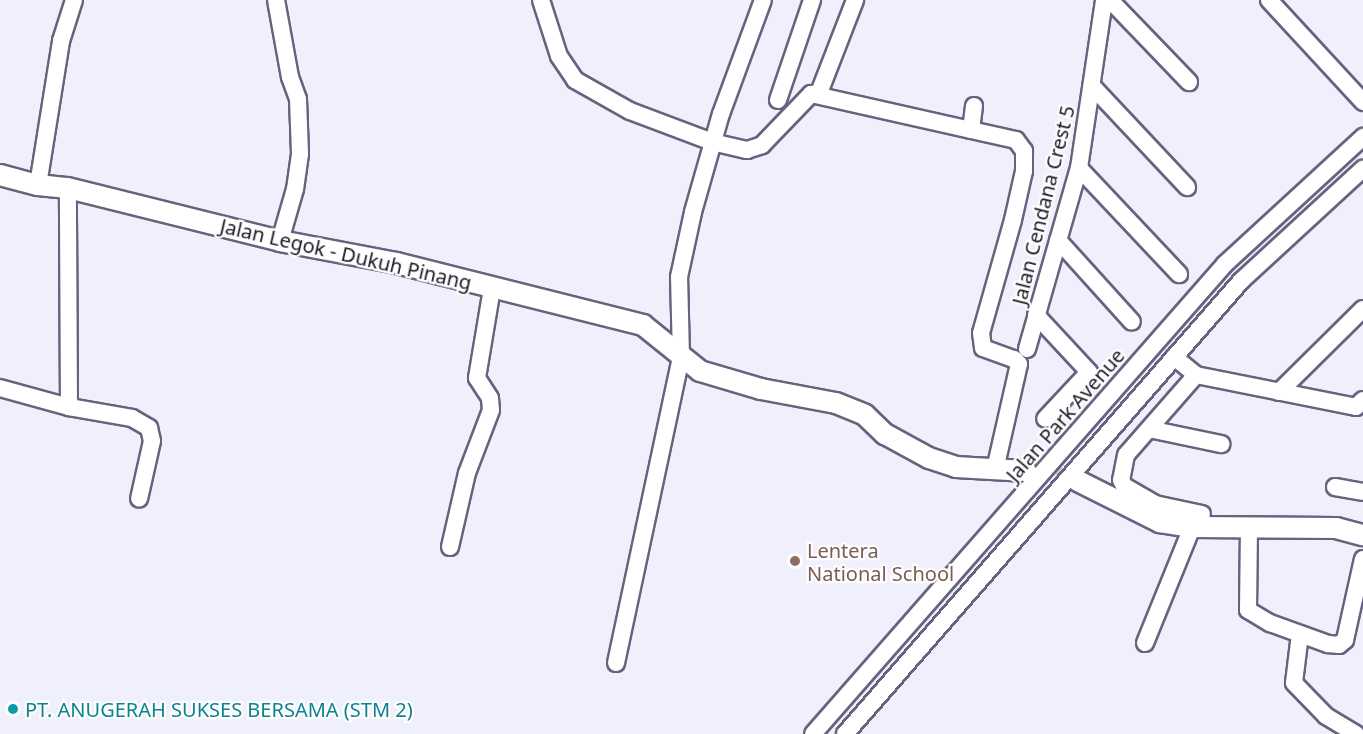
<!DOCTYPE html>
<html>
<head>
<meta charset="utf-8">
<style>
	body { margin:0 }
	#map { position:relative; width:1363px; height:734px; overflow:hidden; background:#f0effc; font-family:"Noto Sans",sans-serif }
	div>[style] { position:absolute }
	.tertiary-tunnel>* { height:20px; margin-top:-10px; transform-origin:0; background:repeating-linear-gradient(90deg,#d0cfdc 0 20px,transparent 0 30px) }
	.roads { filter:drop-shadow(2px 0 #66637f) drop-shadow(-2px 0 #66637f) drop-shadow(0 2px #66637f) drop-shadow(0 -2px #66637f) }
	.minor>* { height:16px; margin:-8px; padding:0 8px; transform-origin:8px; border-radius:8px; background:#fff }
	.tertiary>* { height:20px; margin:-10px; padding:0 10px; transform-origin:10px; border-radius:10px; background:#fff }
	.dots>* { width:16px; height:16px; translate:-50% -50%; box-sizing:border-box; border:3px solid #fefefe; border-radius:50% }
	span { translate:-50% -50%; white-space:nowrap; text-align:center; line-height:1.15; -webkit-text-stroke:4.5px #fefefe; paint-order:stroke }
	.street-label { font-size:20px; color:#1b1a25 }
	.education-label { font-size:20px; color:#785e54 }
	.left { translate:0 -50%; text-align:left }
	.culture-label { font-size:20px; color:#0d838f }
</style>
</head>
<body>
<div id="map">
	<div class="tertiary-tunnel">
		<div style="left:1026px;top:471px;width:53px;rotate:10.9deg"></div>
	</div>
	<div class="roads">
		<div class="minor">
			<div style="left:276px;top:0;width:78px;rotate:79.7deg"></div>
			<div style="left:290px;top:77px;width:23px;rotate:70deg"></div>
			<div style="left:298px;top:99px;width:55px;rotate:87.9deg"></div>
			<div style="left:300px;top:154px;width:35px;rotate:98deg"></div>
			<div style="left:295px;top:189px;width:54px;rotate:106.1deg"></div>
			<div style="left:541px;top:0;width:59px;rotate:72.2deg"></div>
			<div style="left:559px;top:56px;width:29px;rotate:56deg"></div>
			<div style="left:575px;top:80px;width:63px;rotate:29.4deg"></div>
			<div style="left:630px;top:111px;width:88px;rotate:20.7deg"></div>
			<div style="left:712px;top:142px;width:36px;rotate:13deg"></div>
			<div style="left:747px;top:150px;width:16px;rotate:-18deg"></div>
			<div style="left:762px;top:145px;width:71px;rotate:-46.1deg"></div>
			<div style="left:811px;top:94px;width:164px;rotate:12.7deg"></div>
			<div style="left:1110px;top:0;width:114px;rotate:46.1deg"></div>
			<div style="left:1269px;top:0;width:139px;rotate:47.3deg"></div>
			<div style="left:1094px;top:88px;width:136px;rotate:46.8deg"></div>
			<div style="left:819px;top:93px;width:100px;rotate:-68.8deg"></div>
			<div style="left:778px;top:100px;width:106px;rotate:-71.2deg"></div>
			<div style="left:974px;top:106px;width:24px;rotate:97deg"></div>
			<div style="left:971px;top:130px;width:46px;rotate:12.5deg"></div>
			<div style="left:1016px;top:140px;width:14px;rotate:54deg"></div>
			<div style="left:1024px;top:151px;width:20px;rotate:90deg"></div>
			<div style="left:1024px;top:171px;width:50px;rotate:102.7deg"></div>
			<div style="left:1013px;top:220px;width:117px;rotate:105.8deg"></div>
			<div style="left:981px;top:333px;width:15px;rotate:82deg"></div>
			<div style="left:983px;top:348px;width:33px;rotate:20deg"></div>
			<div style="left:1014px;top:359px;width:7px;rotate:45deg"></div>
			<div style="left:1019px;top:364px;width:109px;rotate:102.8deg"></div>
			<div style="left:1079px;top:168px;width:146px;rotate:46.7deg"></div>
			<div style="left:38px;top:185px;width:146px;rotate:-80.9deg"></div>
			<div style="left:61px;top:41px;width:43px;rotate:-72.4deg"></div>
			<div style="left:1058px;top:240px;width:110px;rotate:47.9deg"></div>
			<div style="left:1036px;top:315px;width:78px;rotate:47.1deg"></div>
			<div style="left:1089px;top:372px;width:64px;rotate:133.1deg"></div>
			<div style="left:1027px;top:349px;width:188px;rotate:-74deg"></div>
			<div style="left:1079px;top:168px;width:170px;rotate:-81.5deg"></div>
			<div style="left:1174px;top:357px;width:28px;rotate:39deg"></div>
			<div style="left:1196px;top:375px;width:163px;rotate:11.3deg"></div>
			<div style="left:1356px;top:407px;width:10px;rotate:-45deg"></div>
			<div style="left:1196px;top:375px;width:106px;rotate:131.2deg"></div>
			<div style="left:1126px;top:455px;width:25px;rotate:101deg"></div>
			<div style="left:1121px;top:480px;width:7px;rotate:63deg"></div>
			<div style="left:1124px;top:486px;width:36px;rotate:30deg"></div>
			<div style="left:1155px;top:504px;width:48px;rotate:12deg"></div>
			<div style="left:0;top:388px;width:72px;rotate:15.4deg"></div>
			<div style="left:69px;top:407px;width:219px;rotate:-90.3deg"></div>
			<div style="left:1279px;top:392px;width:118px;rotate:-44.7deg"></div>
			<div style="left:69px;top:407px;width:64px;rotate:9.9deg"></div>
			<div style="left:132px;top:418px;width:20px;rotate:30deg"></div>
			<div style="left:149px;top:428px;width:13px;rotate:77deg"></div>
			<div style="left:152px;top:441px;width:59px;rotate:102.6deg"></div>
			<div style="left:1149px;top:429px;width:74px;rotate:11.8deg"></div>
			<div style="left:1335px;top:487px;width:28px;rotate:10deg"></div>
			<div style="left:1249px;top:528px;width:82px;rotate:90.7deg"></div>
			<div style="left:1248px;top:610px;width:26px;rotate:31deg"></div>
			<div style="left:1270px;top:623px;width:62px;rotate:19.9deg"></div>
			<div style="left:1328px;top:644px;width:11px;rotate:5deg"></div>
			<div style="left:1339px;top:645px;width:8px;rotate:-40deg"></div>
			<div style="left:1345px;top:640px;width:83px;rotate:-77.5deg"></div>
			<div style="left:450px;top:547px;width:76px;rotate:-77.1deg"></div>
			<div style="left:467px;top:473px;width:67px;rotate:-69.1deg"></div>
			<div style="left:491px;top:410px;width:12px;rotate:-95deg"></div>
			<div style="left:490px;top:398px;width:24px;rotate:-123deg"></div>
			<div style="left:477px;top:378px;width:91px;rotate:-80.5deg"></div>
			<div style="left:1300px;top:634px;width:49px;rotate:97deg"></div>
			<div style="left:1294px;top:683px;width:46px;rotate:45.9deg"></div>
			<div style="left:1326px;top:716px;width:35px;rotate:31deg"></div>
			<div style="left:1145px;top:643px;width:125px;rotate:-67.9deg"></div>
			<div style="left:616px;top:663px;width:313px;rotate:-78deg"></div>
			<div style="left:681px;top:357px;width:80px;rotate:-91.4deg"></div>
			<div style="left:679px;top:277px;width:66px;rotate:-77.8deg"></div>
			<div style="left:693px;top:212px;width:102px;rotate:-74.1deg"></div>
			<div style="left:721px;top:114px;width:121px;rotate:-69.8deg"></div>
			<div style="left:813px;top:734px;width:625px;rotate:-48.76deg"></div>
			<div style="left:1225px;top:264px;width:188px;rotate:-42.6deg"></div>
			<div style="left:845px;top:734px;width:602px;rotate:-48.84deg"></div>
			<div style="left:1241px;top:281px;width:166px;rotate:-42.6deg"></div>
		</div>
		<div class="tertiary">
			<div style="left:0;top:175px;width:39px;rotate:15deg"></div>
			<div style="left:38px;top:185px;width:30px;rotate:6deg"></div>
			<div style="left:68px;top:188px;width:219px;rotate:14deg"></div>
			<div style="left:280px;top:241px;width:118px;rotate:10.7deg"></div>
			<div style="left:396px;top:263px;width:255px;rotate:14.1deg"></div>
			<div style="left:643px;top:325px;width:73px;rotate:38.9deg"></div>
			<div style="left:700px;top:371px;width:64px;rotate:16.4deg"></div>
			<div style="left:761px;top:389px;width:76px;rotate:10.6deg"></div>
			<div style="left:836px;top:403px;width:31px;rotate:22deg"></div>
			<div style="left:865px;top:415px;width:28px;rotate:44deg"></div>
			<div style="left:885px;top:434px;width:50px;rotate:28.6deg"></div>
			<div style="left:929px;top:458px;width:28px;rotate:18deg"></div>
			<div style="left:956px;top:467px;width:70px;rotate:3.3deg"></div>
			<div style="left:1078px;top:481px;width:92px;rotate:26.6deg"></div>
			<div style="left:1160px;top:522px;width:32px;rotate:9deg"></div>
			<div style="left:1192px;top:527px;width:144px;rotate:0.4deg"></div>
			<div style="left:1336px;top:528px;width:28px;rotate:15deg"></div>
		</div>
	</div>
	<div class="dots">
		<div style="left:795px;top:561px;background:#8d6e63"></div>
		<div style="left:13px;top:709px;background:#0f9aa8"></div>
	</div>
	<div class="street-label">
		<span style="left:1043px;top:205px;rotate:-76deg">Jalan Cendana Crest 5</span>
		<span style="left:346px;top:254px;rotate:13deg">Jalan Legok - Dukuh Pinang</span>
		<span style="left:1065px;top:415px;rotate:-49deg">Jalan Park Avenue</span>
	</div>
	<div class="education-label">
		<span class="left" style="left:807px;top:562px">Lentera<br>National School</span>
	</div>
	<div class="culture-label">
		<span class="left" style="left:25px;top:709px">PT. ANUGERAH SUKSES BERSAMA (STM 2)</span>
	</div>
</div>
</body>
</html>
